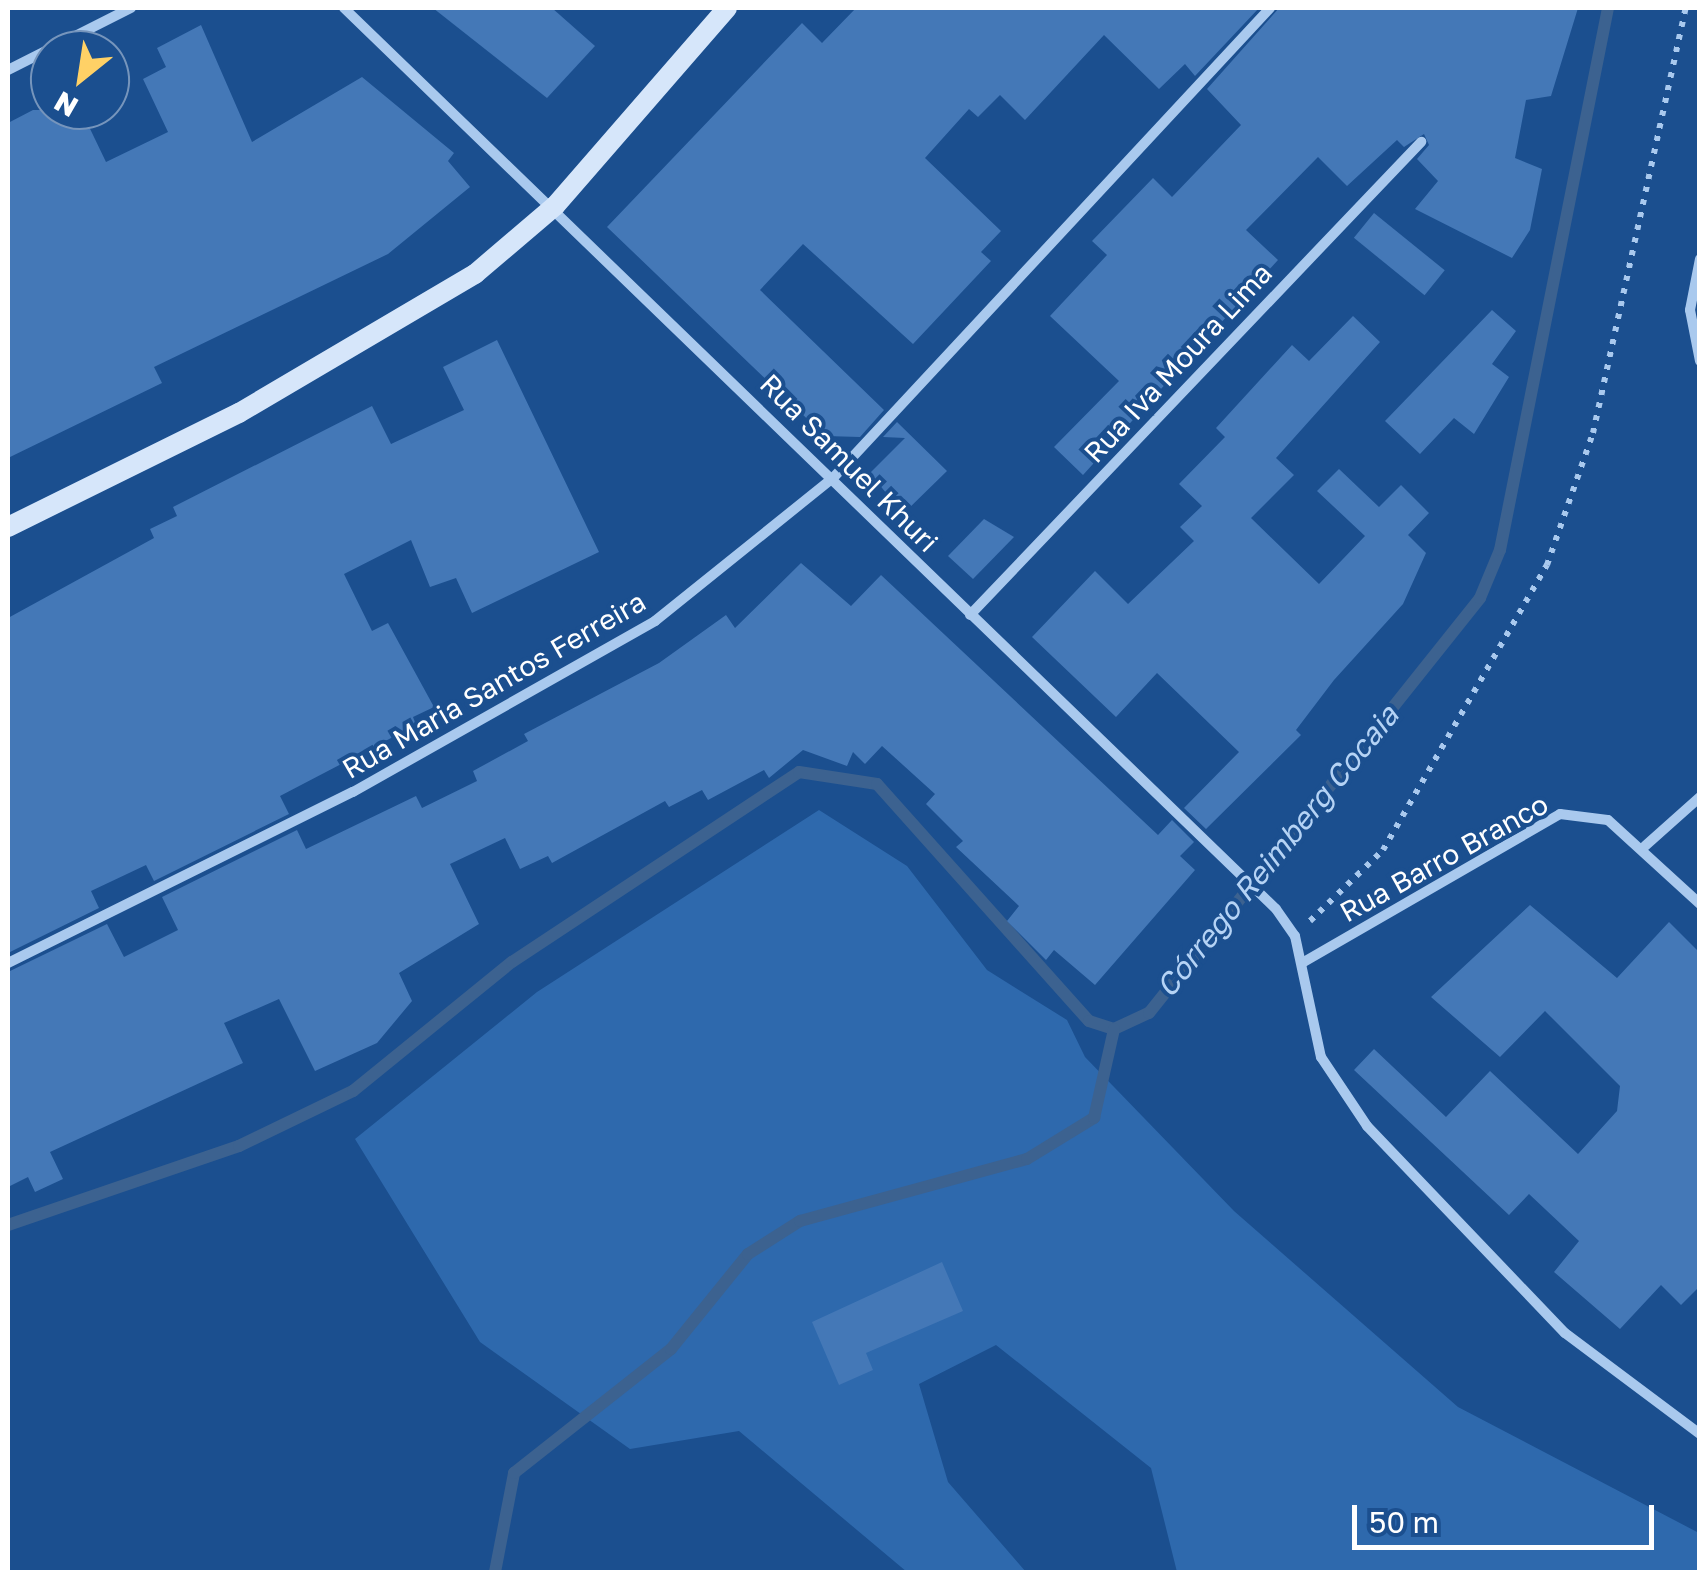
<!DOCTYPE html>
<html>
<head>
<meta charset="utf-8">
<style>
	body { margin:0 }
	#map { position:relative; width:1707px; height:1580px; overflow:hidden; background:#1b4f8f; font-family:"Golos Text",sans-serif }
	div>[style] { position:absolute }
	.green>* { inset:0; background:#2e69ad }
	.stream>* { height:12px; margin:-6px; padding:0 6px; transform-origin:6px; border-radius:6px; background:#3c6290 }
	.building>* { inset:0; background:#4478b7; transform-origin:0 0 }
	.path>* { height:6px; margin-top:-3px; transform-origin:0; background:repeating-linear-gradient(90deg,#a9c9ee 0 5px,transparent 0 13px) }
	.minor>* { height:10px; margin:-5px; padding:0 5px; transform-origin:5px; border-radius:5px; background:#a9c9ee }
	.secondary>* { height:20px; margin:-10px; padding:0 10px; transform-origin:10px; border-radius:10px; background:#d6e6fa }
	span { translate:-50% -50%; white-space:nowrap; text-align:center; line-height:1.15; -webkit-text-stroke:8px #1b4f8f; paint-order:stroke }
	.street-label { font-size:28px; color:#fff }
	.water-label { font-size:30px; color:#b5d3f5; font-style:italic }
	.frame { position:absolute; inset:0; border:10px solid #fff; pointer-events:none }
	.north { position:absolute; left:30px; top:30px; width:100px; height:100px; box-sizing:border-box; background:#1b4f8f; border:2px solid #7695bc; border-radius:50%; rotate:210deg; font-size:28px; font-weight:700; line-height:40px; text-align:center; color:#fff }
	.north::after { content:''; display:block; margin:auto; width:35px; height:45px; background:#ffd166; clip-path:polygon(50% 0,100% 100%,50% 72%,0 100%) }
	.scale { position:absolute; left:1352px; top:1505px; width:302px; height:45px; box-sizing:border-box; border:5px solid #fff; border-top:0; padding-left:12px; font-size:30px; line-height:35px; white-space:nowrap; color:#fff; -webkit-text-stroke:8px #1b4f8f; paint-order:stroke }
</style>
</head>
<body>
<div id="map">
	<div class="green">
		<div style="clip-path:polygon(819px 810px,907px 866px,987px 970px,1067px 1020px,1085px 1057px,1234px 1211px,1458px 1407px,1699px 1533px,1699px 1572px,1177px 1572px,1151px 1468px,996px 1345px,919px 1384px,948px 1482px,1026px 1572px,907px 1572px,739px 1431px,630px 1449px,480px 1342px,355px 1139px,537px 992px)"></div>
	</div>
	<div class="stream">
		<div style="left:8px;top:1225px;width:244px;rotate:-18.9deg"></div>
		<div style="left:239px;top:1146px;width:127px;rotate:-25.8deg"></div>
		<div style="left:353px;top:1091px;width:205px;rotate:-39.1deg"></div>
		<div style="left:512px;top:962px;width:344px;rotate:-33.5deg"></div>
		<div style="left:799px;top:772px;width:79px;rotate:8.7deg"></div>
		<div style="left:877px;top:784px;width:318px;rotate:48.2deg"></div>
		<div style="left:1089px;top:1021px;width:26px;rotate:18deg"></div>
		<div style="left:1114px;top:1029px;width:38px;rotate:-25deg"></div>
		<div style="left:1149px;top:1013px;width:531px;rotate:-51.42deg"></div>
		<div style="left:1480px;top:598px;width:52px;rotate:-67.4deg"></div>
		<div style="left:1500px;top:550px;width:553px;rotate:-78.73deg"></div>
		<div style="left:495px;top:1572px;width:101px;rotate:-79.1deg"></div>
		<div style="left:514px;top:1473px;width:200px;rotate:-38.3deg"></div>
		<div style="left:671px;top:1349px;width:122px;rotate:-51deg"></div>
		<div style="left:748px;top:1254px;width:62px;rotate:-32.4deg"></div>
		<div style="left:800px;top:1221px;width:235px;rotate:-15.3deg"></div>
		<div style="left:1027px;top:1159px;width:79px;rotate:-31.5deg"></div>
		<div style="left:1094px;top:1118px;width:91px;rotate:-77.3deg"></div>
	</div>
	<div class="building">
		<div style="clip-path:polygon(433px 8px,552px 8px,595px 46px,547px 98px)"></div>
		<div style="clip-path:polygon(856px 8px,1259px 8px,1195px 76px,1185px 64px,1159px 89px,1104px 35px,1025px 120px,1000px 95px,978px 117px,969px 109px,925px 158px,1001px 231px,981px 252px,991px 261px,913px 344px,803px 244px,760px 290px,884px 410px,860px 437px,825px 436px,607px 227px,802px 23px,822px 43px)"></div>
		<div style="clip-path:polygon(1279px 8px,1578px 8px,1551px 96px,1526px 100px,1515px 158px,1542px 169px,1530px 230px,1512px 258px,1415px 209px,1438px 181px,1417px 159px,1429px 145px,1424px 134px,1404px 147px,1397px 140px,1347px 186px,1318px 157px,1246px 230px,1278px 260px,1083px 475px,1054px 447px,1119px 381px,1050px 316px,1107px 255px,1092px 241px,1153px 178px,1172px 197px,1241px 125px,1207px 89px)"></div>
		<div style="clip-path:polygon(201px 25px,252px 142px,362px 77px,454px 153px,448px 161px,470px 187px,388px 254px,154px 367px,162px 383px,8px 458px,8px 123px,33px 110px,81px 110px,106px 162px,168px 132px,143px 79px,166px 67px,157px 48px)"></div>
		<div style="left:1374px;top:213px;width:91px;height:32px;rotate:39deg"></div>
		<div style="clip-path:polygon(1492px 310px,1516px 331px,1492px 364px,1509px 377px,1474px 434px,1454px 418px,1420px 454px,1385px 421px)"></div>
		<div style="clip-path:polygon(1353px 316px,1380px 342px,1276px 458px,1294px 475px,1251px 518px,1319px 584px,1365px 536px,1317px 491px,1339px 469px,1379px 507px,1401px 485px,1429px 513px,1408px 535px,1426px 553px,1403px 604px,1334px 680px,1296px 730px,1301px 735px,1206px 829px,1184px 808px,1239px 752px,1157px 673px,1116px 717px,1032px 637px,1095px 571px,1128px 604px,1194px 541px,1180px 527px,1202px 506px,1179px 484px,1225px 437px,1216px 428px,1292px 345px,1309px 361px)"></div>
		<div style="clip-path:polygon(497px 340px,599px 552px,472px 613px,456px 578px,430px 587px,411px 540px,344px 574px,372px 631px,388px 623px,434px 707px,413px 717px,416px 725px,280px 796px,289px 814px,154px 881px,146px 865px,91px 891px,99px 908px,8px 953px,8px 618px,154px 538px,150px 529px,177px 516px,173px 507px,372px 406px,391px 444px,464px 410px,443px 367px)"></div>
		<div style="clip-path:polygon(897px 422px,947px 471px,903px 514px,870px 473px,905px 438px,883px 437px)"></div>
		<div style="clip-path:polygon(984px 519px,1014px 537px,973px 579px,948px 556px)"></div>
		<div style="clip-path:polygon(801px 563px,851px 606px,881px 575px,1158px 835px,1172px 820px,1194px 842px,1180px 856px,1195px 870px,1095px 985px,1054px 950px,1046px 960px,1007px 921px,1019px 906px,956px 847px,963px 841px,926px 804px,935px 794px,882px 746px,865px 764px,853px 752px,847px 766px,803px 750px,769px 778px,764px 770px,708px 800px,702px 790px,669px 807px,665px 801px,552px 863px,548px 856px,520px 869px,505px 838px,450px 864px,479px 924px,399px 973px,412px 1001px,377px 1043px,315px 1071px,279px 999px,224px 1023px,243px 1063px,50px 1152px,63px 1179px,35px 1192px,28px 1177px,8px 1187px,8px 972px,107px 924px,124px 957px,178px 930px,162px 897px,297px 830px,306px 849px,416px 796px,422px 808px,477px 781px,473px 771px,528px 741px,524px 734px,659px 663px,726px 615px,735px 628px)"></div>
		<div style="clip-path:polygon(1530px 905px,1617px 978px,1669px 922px,1700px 953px,1700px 1286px,1681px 1305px,1661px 1285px,1620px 1329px,1554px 1272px,1579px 1241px,1529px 1194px,1509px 1215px,1354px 1070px,1374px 1049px,1446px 1117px,1490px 1071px,1578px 1154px,1617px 1111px,1620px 1086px,1545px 1011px,1500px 1057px,1431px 997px)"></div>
		<div style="clip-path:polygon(942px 1262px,963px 1311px,866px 1353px,873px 1370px,839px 1385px,812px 1322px)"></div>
	</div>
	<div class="path">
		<div style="left:1310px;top:921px;width:102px;rotate:-44.2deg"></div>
		<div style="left:1383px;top:850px;width:329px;rotate:-60.1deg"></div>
		<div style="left:1547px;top:565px;width:140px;rotate:-70.8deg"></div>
		<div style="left:1593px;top:433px;width:435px;rotate:-77.7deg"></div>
	</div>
	<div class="minor">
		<div style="left:344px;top:8px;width:1296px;rotate:44.03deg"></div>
		<div style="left:1276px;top:909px;width:33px;rotate:55deg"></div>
		<div style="left:1295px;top:936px;width:124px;rotate:77.9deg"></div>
		<div style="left:1321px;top:1057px;width:83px;rotate:56.3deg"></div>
		<div style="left:1367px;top:1126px;width:286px;rotate:46.3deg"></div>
		<div style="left:1565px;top:1333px;width:169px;rotate:36.8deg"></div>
		<div style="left:8px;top:70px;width:138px;rotate:-26.8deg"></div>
		<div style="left:1700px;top:259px;width:52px;rotate:101.1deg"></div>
		<div style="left:1690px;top:310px;width:52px;rotate:78.9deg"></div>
		<div style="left:970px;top:615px;width:654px;rotate:-46.36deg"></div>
		<div style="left:1645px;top:846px;width:74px;rotate:-41.7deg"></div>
		<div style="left:8px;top:963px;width:385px;rotate:-26.4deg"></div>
		<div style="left:353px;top:792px;width:347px;rotate:-29.5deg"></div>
		<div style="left:655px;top:621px;width:228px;rotate:-38.8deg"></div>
		<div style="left:833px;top:478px;width:642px;rotate:-47.08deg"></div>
		<div style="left:1302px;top:963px;width:298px;rotate:-30deg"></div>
		<div style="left:1560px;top:814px;width:48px;rotate:7.1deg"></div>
		<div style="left:1608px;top:820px;width:125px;rotate:42.4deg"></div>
	</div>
	<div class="secondary">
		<div style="left:8px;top:527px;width:258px;rotate:-26.3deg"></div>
		<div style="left:239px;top:413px;width:274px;rotate:-30.5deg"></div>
		<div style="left:475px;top:274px;width:105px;rotate:-40.4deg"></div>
		<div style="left:555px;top:206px;width:262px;rotate:-49deg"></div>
	</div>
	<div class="street-label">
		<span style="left:1178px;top:363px;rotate:-47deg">Rua Iva Moura Lima</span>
		<span style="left:849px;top:463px;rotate:45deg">Rua Samuel Khuri</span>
		<span style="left:494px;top:685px;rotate:-30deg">Rua Maria Santos Ferreira</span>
		<span style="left:1444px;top:858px;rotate:-29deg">Rua Barro Branco</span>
	</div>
	<div class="water-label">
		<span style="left:1277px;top:851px;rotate:-51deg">Córrego Reimberg Cocaia</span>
	</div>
	<div class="frame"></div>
	<div class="north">N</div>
	<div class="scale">50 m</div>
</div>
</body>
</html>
